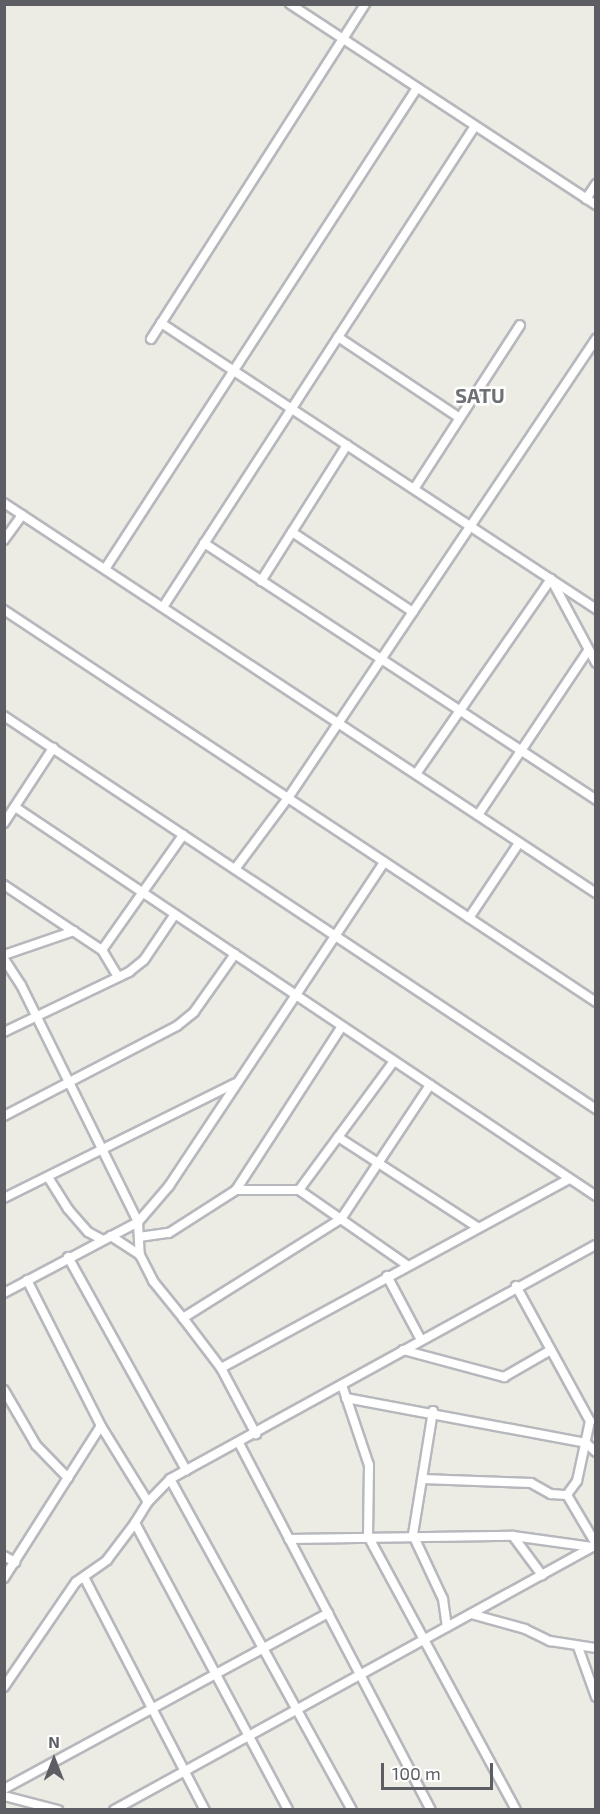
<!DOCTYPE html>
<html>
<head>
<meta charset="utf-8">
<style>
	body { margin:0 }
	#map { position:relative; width:600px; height:1814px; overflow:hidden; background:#edece4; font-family:"Exo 2",sans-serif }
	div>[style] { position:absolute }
	.roads { filter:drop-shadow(2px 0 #b7b8bd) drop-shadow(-2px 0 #b7b8bd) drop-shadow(0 2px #b7b8bd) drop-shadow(0 -2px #b7b8bd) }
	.minor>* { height:8px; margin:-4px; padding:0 4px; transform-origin:4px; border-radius:4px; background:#fff }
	span { translate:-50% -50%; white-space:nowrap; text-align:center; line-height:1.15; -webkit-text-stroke:5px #fff; paint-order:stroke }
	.neighbourhood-label { font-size:20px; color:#6d7075; font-weight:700 }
	.frame { position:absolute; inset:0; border:6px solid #5c5e63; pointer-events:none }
	.north { position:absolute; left:24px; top:1730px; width:60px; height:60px; -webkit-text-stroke:4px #fff; paint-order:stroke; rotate:0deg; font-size:16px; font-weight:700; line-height:24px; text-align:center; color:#5c5e63 }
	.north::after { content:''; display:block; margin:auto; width:21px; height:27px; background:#5c5e63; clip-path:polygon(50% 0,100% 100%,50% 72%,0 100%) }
	.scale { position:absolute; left:381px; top:1763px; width:112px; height:27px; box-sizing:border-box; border:3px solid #5c5e63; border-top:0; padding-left:8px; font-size:18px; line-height:21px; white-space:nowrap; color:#5c5e63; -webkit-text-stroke:4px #fff; paint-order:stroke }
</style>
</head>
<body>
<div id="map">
	<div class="roads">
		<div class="minor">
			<div style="left:290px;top:4px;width:366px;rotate:33.3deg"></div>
			<div style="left:586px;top:199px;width:18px;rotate:-56deg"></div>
			<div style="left:161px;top:323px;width:521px;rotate:33.32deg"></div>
			<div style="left:338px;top:337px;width:146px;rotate:33.6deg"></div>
			<div style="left:151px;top:339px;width:398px;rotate:-57.4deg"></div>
			<div style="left:414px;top:489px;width:195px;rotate:-57.1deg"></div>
			<div style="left:4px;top:503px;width:709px;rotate:33.38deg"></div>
			<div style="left:292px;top:532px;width:145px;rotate:33.5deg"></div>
			<div style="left:4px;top:540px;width:31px;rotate:-54deg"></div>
			<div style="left:204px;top:543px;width:469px;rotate:33.2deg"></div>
			<div style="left:105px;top:569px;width:573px;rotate:-57.03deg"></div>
			<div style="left:261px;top:581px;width:161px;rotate:-57.7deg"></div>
			<div style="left:163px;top:607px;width:573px;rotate:-57.03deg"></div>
			<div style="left:4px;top:610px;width:710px;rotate:33.51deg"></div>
			<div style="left:4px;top:716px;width:711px;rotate:33.58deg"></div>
			<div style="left:416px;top:774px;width:237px;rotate:-55.3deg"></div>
			<div style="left:551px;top:579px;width:95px;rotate:61.8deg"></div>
			<div style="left:15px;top:807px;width:699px;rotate:33.8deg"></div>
			<div style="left:478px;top:815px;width:196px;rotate:-56.2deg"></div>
			<div style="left:4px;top:823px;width:90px;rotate:-56.8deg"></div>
			<div style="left:235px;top:869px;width:89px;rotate:-53.3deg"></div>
			<div style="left:288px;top:798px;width:553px;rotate:-56.14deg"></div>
			<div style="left:4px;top:885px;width:118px;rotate:33.6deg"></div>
			<div style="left:102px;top:950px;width:31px;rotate:59deg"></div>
			<div style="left:469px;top:918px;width:90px;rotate:-56.3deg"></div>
			<div style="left:102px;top:950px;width:141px;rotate:-54.8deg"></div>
			<div style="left:4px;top:955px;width:74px;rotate:-18.9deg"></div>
			<div style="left:4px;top:959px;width:31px;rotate:57deg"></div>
			<div style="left:21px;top:985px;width:264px;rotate:63.7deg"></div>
			<div style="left:138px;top:1222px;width:33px;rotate:87deg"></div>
			<div style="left:140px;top:1255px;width:35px;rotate:-147deg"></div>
			<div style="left:4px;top:1032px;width:139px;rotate:-25.6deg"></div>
			<div style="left:129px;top:972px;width:19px;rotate:-39deg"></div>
			<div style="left:144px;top:960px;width:55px;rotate:-56deg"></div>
			<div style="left:4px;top:1116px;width:195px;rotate:-27.5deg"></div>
			<div style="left:177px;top:1026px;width:22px;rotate:-39deg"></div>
			<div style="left:194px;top:1012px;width:71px;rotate:-54.7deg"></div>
			<div style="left:338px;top:1137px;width:166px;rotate:32.9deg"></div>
			<div style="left:48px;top:1177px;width:38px;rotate:58deg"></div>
			<div style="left:68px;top:1209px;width:30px;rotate:49deg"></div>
			<div style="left:88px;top:1232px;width:17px;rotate:28deg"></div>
			<div style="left:236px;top:1190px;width:195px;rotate:-57.1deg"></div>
			<div style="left:299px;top:1190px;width:160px;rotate:-53.6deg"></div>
			<div style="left:4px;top:1198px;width:257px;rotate:-26.4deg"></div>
			<div style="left:139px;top:1237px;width:30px;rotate:-8deg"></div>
			<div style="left:169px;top:1233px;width:80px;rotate:-32.7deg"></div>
			<div style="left:236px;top:1190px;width:63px"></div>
			<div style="left:299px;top:1190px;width:131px;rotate:34.8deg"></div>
			<div style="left:140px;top:1255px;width:29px;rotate:63deg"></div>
			<div style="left:153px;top:1281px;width:48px;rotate:51deg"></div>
			<div style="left:183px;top:1318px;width:186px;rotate:-32.1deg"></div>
			<div style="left:341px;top:1219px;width:161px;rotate:-56.4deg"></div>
			<div style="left:68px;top:1257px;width:244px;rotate:61deg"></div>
			<div style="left:387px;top:1276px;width:72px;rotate:62deg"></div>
			<div style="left:27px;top:1280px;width:164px;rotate:63.1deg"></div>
			<div style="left:101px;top:1426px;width:89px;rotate:58.3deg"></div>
			<div style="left:148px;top:1502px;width:32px;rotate:-46deg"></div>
			<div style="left:170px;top:1479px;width:486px;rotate:-28.8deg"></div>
			<div style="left:516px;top:1286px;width:154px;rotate:61.3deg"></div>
			<div style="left:590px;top:1421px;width:61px;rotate:102.2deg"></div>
			<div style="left:577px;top:1481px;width:17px;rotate:126deg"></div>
			<div style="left:4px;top:1293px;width:152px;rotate:-27.9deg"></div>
			<div style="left:138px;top:1222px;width:48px;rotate:-49.3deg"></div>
			<div style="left:169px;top:1186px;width:389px;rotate:-56.4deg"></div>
			<div style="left:183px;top:1318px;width:63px;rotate:52.8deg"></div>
			<div style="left:221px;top:1368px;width:75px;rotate:62.1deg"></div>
			<div style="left:403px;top:1350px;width:105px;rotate:15deg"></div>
			<div style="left:504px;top:1377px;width:54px;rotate:-29.9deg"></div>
			<div style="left:221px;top:1368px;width:396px;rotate:-28.5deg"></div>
			<div style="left:342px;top:1385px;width:84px;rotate:71.4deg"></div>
			<div style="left:369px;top:1465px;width:71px;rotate:90.8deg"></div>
			<div style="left:368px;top:1536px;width:311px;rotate:61.6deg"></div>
			<div style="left:4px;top:1390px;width:64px;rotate:59.8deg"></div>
			<div style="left:36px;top:1445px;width:46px;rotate:45.9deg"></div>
			<div style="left:346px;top:1398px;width:244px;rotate:10.6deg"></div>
			<div style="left:586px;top:1443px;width:13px;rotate:42deg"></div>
			<div style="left:433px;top:1411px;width:126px;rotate:99.2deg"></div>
			<div style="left:413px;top:1535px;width:71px;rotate:64.9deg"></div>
			<div style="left:443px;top:1599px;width:28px;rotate:82deg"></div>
			<div style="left:239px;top:1443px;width:414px;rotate:62.4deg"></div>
			<div style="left:170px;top:1479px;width:378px;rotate:61.2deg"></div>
			<div style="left:422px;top:1479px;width:109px;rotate:2.1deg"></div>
			<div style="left:531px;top:1483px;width:23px;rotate:29deg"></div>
			<div style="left:551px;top:1494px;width:16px;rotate:4deg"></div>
			<div style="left:567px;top:1495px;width:57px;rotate:59.4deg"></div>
			<div style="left:148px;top:1502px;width:25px;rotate:122deg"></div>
			<div style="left:135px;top:1523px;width:325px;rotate:61.9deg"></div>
			<div style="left:513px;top:1536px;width:80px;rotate:7.9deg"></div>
			<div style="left:289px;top:1539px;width:224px;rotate:-0.8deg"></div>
			<div style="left:513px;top:1536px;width:49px;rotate:53.4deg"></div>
			<div style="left:4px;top:1556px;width:13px;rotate:29deg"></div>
			<div style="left:84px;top:1577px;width:263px;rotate:62.6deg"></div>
			<div style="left:4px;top:1578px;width:180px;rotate:-57.5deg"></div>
			<div style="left:471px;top:1614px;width:56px;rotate:15.5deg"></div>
			<div style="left:525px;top:1629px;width:28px;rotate:26deg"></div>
			<div style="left:550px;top:1641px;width:47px;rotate:8.7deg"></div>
			<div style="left:578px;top:1647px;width:53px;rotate:70.2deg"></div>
			<div style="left:4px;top:1687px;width:127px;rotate:-55.6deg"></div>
			<div style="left:76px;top:1582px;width:38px;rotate:-35deg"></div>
			<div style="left:107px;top:1560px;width:46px;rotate:-52.9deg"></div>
			<div style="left:4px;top:1789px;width:369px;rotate:-28.5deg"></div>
			<div style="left:4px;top:1796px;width:56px;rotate:14.5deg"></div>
			<div style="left:114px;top:1810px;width:550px;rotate:-28.8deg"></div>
		</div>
	</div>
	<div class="neighbourhood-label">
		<span style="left:480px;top:395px">SATU</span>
	</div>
	<div class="frame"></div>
	<div class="north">N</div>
	<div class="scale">100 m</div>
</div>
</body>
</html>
